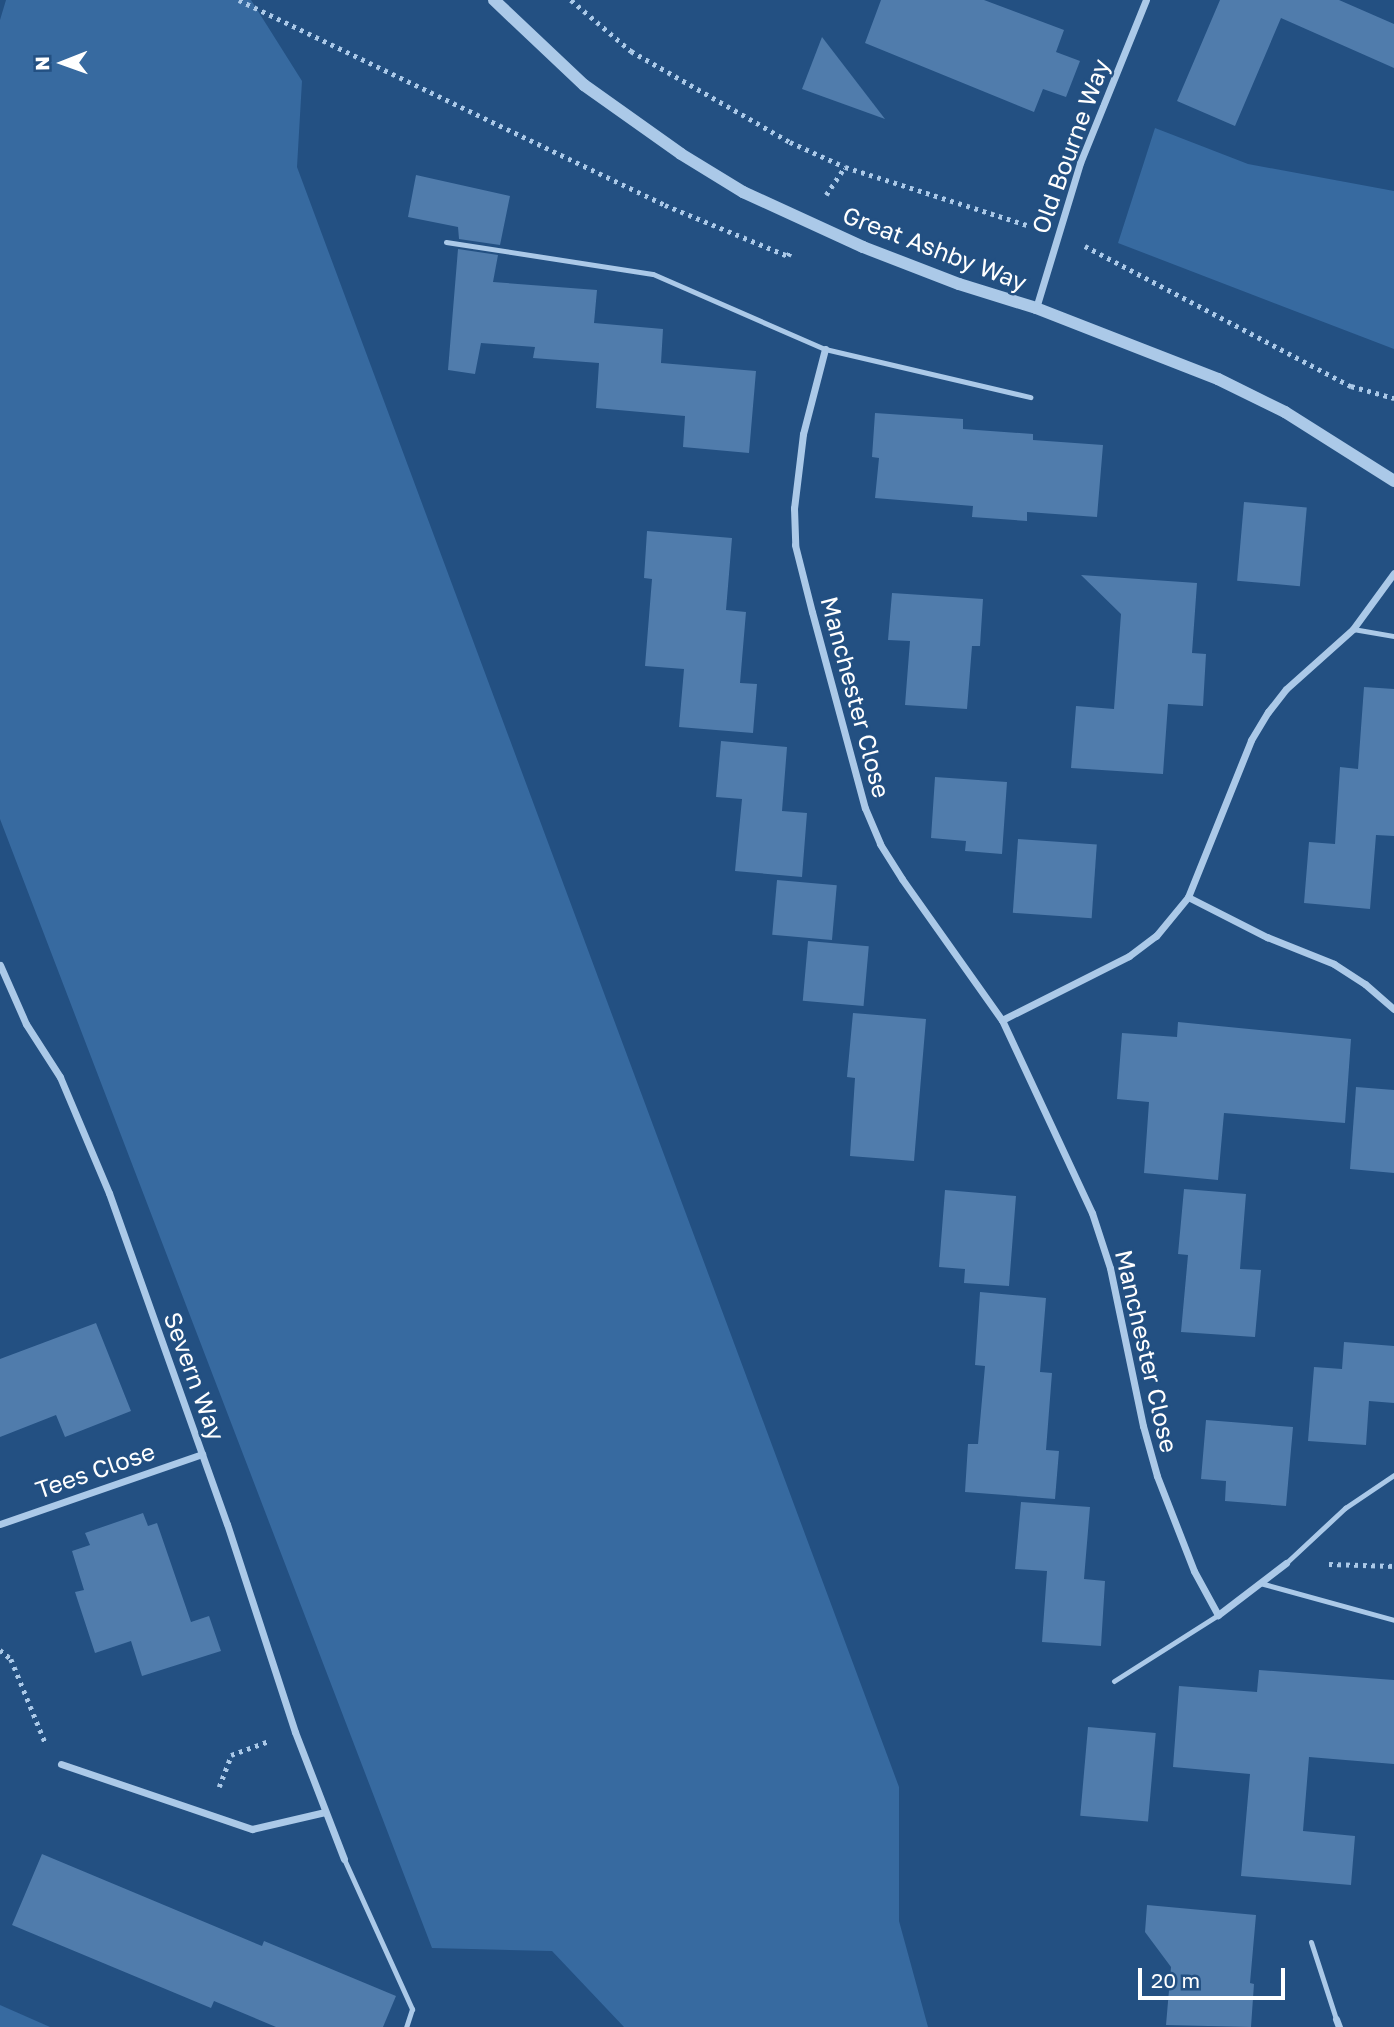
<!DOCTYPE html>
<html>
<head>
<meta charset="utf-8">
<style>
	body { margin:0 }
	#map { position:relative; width:1394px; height:2027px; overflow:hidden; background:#235082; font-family:"Golos Text",sans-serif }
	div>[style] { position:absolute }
	.green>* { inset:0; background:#376aa0 }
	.building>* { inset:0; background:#507cac; transform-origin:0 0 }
	.path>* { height:4.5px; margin-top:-2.25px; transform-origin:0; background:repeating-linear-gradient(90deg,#abc9e8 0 3.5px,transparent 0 8.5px) }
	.service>* { height:5px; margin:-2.5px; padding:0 2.5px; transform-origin:2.5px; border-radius:2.5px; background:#abc9e8 }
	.minor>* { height:7px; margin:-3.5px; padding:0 3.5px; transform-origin:3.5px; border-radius:3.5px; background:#abc9e8 }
	.tertiary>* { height:12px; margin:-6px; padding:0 6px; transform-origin:6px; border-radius:6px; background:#abc9e8 }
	span { translate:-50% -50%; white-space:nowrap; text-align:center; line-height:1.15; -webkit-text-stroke:5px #235082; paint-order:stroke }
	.street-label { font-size:24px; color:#fff }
	.north { position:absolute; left:28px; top:28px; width:70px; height:70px; -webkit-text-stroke:5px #235082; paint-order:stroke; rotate:269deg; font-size:19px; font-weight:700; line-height:28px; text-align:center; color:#fff }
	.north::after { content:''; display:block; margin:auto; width:24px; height:32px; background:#fff; clip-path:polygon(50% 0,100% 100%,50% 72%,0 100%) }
	.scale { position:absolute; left:1138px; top:1968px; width:147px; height:32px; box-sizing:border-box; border:4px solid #fff; border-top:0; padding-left:9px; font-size:21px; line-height:24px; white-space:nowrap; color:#fff; -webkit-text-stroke:5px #235082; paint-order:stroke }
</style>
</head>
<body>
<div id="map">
	<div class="green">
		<div style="clip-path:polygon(6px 0,251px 0,302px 81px,297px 167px,899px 1787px,899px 1921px,928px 2027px,624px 2027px,552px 1951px,432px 1948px,0 819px,0 20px)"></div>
		<div style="clip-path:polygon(1155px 128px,1248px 164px,1394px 191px,1394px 349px,1118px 243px)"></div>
		<div style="clip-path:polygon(0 2005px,50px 2027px,0 2027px)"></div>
	</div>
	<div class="building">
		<div style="clip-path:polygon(881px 0,984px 0,1064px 30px,1056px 52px,1080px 61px,1066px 97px,1043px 89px,1034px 112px,865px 43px)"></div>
		<div style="clip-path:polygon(1220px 0,1339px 0,1394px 24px,1394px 68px,1281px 18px,1235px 126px,1177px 101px)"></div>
		<div style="clip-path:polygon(822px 37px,885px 119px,802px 89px)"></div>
		<div style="clip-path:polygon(416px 175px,510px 196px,500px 245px,459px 239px,458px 227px,408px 217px)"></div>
		<div style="clip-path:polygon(458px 249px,498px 255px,493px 282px,597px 290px,594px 323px,663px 329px,661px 363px,756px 371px,749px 453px,683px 447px,685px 416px,596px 408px,599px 363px,533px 358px,535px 347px,481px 343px,475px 374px,448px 370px)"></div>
		<div style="clip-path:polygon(875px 413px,963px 419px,963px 429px,1033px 434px,1033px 440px,1103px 445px,1097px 517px,1027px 512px,1027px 521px,972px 517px,973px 506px,875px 498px,879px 458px,872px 457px)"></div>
		<div style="left:1244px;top:502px;width:63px;height:79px;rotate:5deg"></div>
		<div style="clip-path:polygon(647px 531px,732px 538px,726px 610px,746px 612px,740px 683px,757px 684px,753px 733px,679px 727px,684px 669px,645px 666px,652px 579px,644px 578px)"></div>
		<div style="clip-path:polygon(1081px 575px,1197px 583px,1192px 653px,1206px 654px,1203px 706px,1168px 704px,1163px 774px,1071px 768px,1076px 706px,1114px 709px,1121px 614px)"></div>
		<div style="clip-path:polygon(892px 593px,983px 599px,980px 646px,972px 646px,967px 709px,905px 705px,910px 641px,888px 640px)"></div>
		<div style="clip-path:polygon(1364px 687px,1394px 689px,1394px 836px,1376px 835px,1370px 909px,1304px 903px,1309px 842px,1335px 844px,1340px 767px,1358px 769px)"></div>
		<div style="clip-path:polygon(721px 741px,787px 747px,782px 811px,807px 813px,802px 877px,735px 871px,742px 799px,716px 797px)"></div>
		<div style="clip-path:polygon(935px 777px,1007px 782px,1002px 854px,965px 851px,966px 841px,931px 838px)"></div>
		<div style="left:1018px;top:839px;width:79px;height:74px;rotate:4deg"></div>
		<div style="left:777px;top:880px;width:60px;height:55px;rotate:5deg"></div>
		<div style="left:808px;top:941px;width:61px;height:60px;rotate:5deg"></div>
		<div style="clip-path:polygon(853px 1013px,926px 1019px,914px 1161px,850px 1156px,855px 1078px,847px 1077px)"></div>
		<div style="clip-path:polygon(1178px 1022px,1351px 1039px,1345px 1123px,1224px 1113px,1218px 1180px,1144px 1173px,1149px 1102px,1117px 1099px,1122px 1033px,1177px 1037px)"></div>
		<div style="clip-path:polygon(1356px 1087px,1394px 1090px,1394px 1173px,1350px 1169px)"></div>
		<div style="clip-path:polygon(1184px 1189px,1246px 1194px,1240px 1269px,1261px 1270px,1255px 1337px,1181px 1332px,1188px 1255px,1178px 1254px)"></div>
		<div style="clip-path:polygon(945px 1190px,1016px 1196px,1009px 1286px,964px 1283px,965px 1269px,939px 1267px)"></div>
		<div style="clip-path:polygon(980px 1292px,1046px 1298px,1040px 1372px,1052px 1373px,1046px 1450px,1059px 1451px,1055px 1499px,965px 1492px,968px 1444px,978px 1444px,985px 1366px,975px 1365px)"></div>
		<div style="clip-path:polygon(96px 1323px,131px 1411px,65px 1437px,56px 1415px,0 1437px,0 1359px)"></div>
		<div style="clip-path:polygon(1344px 1342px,1394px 1346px,1394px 1403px,1369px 1401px,1366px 1445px,1308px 1441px,1314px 1367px,1342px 1369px)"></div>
		<div style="clip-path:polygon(1206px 1420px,1293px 1427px,1286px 1506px,1225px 1501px,1226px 1481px,1201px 1479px)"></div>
		<div style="clip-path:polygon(1021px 1502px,1090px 1507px,1084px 1579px,1105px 1581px,1101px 1646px,1042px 1642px,1047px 1571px,1015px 1569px)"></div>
		<div style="clip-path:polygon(143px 1513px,148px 1526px,157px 1523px,191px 1622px,209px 1616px,221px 1651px,142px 1676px,131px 1641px,95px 1653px,75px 1592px,84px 1590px,72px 1551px,90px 1545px,85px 1533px)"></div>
		<div style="clip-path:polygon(1259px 1670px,1394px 1680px,1394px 1764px,1309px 1757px,1303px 1831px,1355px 1836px,1351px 1885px,1241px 1876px,1250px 1774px,1173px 1767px,1179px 1686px,1257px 1692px)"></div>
		<div style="left:1088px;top:1727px;width:68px;height:89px;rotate:5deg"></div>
		<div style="clip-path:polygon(42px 1854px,262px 1946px,264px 1941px,396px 1996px,383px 2027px,276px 2027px,214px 2001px,211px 2008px,12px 1925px)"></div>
		<div style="clip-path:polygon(1147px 1905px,1256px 1915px,1250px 1983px,1254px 1984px,1251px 2027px,1166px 2025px,1171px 1967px,1145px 1932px)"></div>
	</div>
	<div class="path">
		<div style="left:239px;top:0;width:473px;rotate:25.7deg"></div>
		<div style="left:665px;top:205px;width:133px;rotate:22.5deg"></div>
		<div style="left:788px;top:256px;width:7px;rotate:-63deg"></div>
		<div style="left:571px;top:0;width:79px;rotate:40.4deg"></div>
		<div style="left:631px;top:51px;width:183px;rotate:29.8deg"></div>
		<div style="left:790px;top:142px;width:60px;rotate:24.4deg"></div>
		<div style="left:826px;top:195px;width:34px;rotate:-56deg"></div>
		<div style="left:845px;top:167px;width:194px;rotate:17.7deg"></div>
		<div style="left:1085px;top:246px;width:301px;rotate:27.8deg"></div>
		<div style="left:1351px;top:386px;width:45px;rotate:15.6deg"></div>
		<div style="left:1329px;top:1564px;width:65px;rotate:1.8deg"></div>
		<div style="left:0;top:1650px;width:14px;rotate:39deg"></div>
		<div style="left:11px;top:1659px;width:90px;rotate:67.7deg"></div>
		<div style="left:219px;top:1787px;width:34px;rotate:-69deg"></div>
		<div style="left:231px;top:1755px;width:40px;rotate:-20.2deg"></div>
	</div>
	<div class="service">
		<div style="left:446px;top:242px;width:209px;rotate:8.8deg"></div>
		<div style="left:653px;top:274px;width:188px;rotate:23.6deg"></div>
		<div style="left:825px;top:349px;width:211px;rotate:13.2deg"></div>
		<div style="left:1353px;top:629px;width:42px;rotate:9.7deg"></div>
		<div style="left:1286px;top:1563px;width:81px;rotate:-43deg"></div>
		<div style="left:1345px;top:1508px;width:59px;rotate:-34deg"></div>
		<div style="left:1260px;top:1583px;width:139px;rotate:15.4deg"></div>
		<div style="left:1114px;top:1681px;width:123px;rotate:-32.4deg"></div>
		<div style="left:344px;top:1859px;width:165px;rotate:65.6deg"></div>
		<div style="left:412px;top:2009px;width:19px;rotate:108deg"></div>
		<div style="left:1311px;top:1942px;width:81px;rotate:72deg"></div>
	</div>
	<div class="minor">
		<div style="left:1036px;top:308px;width:152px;rotate:-73.1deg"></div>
		<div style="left:1080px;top:163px;width:176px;rotate:-68deg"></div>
		<div style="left:825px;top:349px;width:88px;rotate:104.5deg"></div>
		<div style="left:803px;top:434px;width:75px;rotate:96.9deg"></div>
		<div style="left:794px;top:508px;width:37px;rotate:88deg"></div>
		<div style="left:795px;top:545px;width:69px;rotate:75.8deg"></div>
		<div style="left:812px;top:612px;width:203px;rotate:74.9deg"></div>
		<div style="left:865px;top:808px;width:39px;rotate:67deg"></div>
		<div style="left:880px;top:844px;width:41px;rotate:57.8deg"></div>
		<div style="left:902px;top:879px;width:173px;rotate:54.7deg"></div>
		<div style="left:1188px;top:897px;width:89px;rotate:26.9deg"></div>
		<div style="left:1267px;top:937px;width:72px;rotate:21.9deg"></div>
		<div style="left:1334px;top:964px;width:37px;rotate:33deg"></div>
		<div style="left:1365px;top:984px;width:38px;rotate:41deg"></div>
		<div style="left:0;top:965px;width:64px;rotate:66.2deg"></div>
		<div style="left:26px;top:1024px;width:63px;rotate:57.3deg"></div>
		<div style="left:60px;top:1077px;width:126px;rotate:67.1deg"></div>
		<div style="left:109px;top:1193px;width:351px;rotate:70.4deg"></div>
		<div style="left:227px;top:1524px;width:219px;rotate:71.9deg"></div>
		<div style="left:295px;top:1732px;width:136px;rotate:68.9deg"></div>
		<div style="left:0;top:1524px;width:214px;rotate:-19.1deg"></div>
		<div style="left:1286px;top:1563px;width:86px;rotate:142.6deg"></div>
		<div style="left:1218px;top:1615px;width:50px;rotate:-118.6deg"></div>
		<div style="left:1194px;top:1571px;width:102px;rotate:-111.3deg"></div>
		<div style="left:1157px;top:1476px;width:52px;rotate:-105.6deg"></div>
		<div style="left:1143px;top:1426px;width:161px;rotate:-101.8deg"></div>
		<div style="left:1110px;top:1268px;width:58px;rotate:-108.1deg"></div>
		<div style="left:1092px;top:1213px;width:213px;rotate:-115deg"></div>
		<div style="left:1002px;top:1020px;width:142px;rotate:-26.7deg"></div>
		<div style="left:1129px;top:956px;width:34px;rotate:-37deg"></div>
		<div style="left:1156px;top:936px;width:50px;rotate:-50.6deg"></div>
		<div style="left:1188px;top:897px;width:169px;rotate:-68.1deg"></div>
		<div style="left:1251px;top:740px;width:33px;rotate:-59deg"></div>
		<div style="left:1268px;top:712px;width:29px;rotate:-52deg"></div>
		<div style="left:1286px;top:689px;width:90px;rotate:-41.8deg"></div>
		<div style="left:1353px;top:629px;width:69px;rotate:-53.8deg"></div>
		<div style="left:61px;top:1764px;width:202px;rotate:18.8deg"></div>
		<div style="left:252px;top:1829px;width:75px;rotate:-13.1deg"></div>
		<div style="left:1336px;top:2019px;width:9px;rotate:69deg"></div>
	</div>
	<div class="tertiary">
		<div style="left:494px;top:0;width:124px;rotate:43.4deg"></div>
		<div style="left:584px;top:85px;width:119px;rotate:35.4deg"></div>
		<div style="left:681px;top:154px;width:73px;rotate:31.5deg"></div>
		<div style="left:743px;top:192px;width:132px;rotate:24.6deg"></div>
		<div style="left:863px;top:247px;width:103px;rotate:21.1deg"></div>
		<div style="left:959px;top:284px;width:81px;rotate:17.3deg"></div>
		<div style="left:1036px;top:308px;width:195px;rotate:21.3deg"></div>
		<div style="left:1218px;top:379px;width:75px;rotate:26.2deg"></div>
		<div style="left:1285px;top:412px;width:129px;rotate:32.3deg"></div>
	</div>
	<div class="street-label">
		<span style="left:1070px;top:146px;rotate:-70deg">Old Bourne Way</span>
		<span style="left:935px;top:248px;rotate:21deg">Great Ashby Way</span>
		<span style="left:856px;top:697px;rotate:75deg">Manchester Close</span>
		<span style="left:1147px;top:1351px;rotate:77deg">Manchester Close</span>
		<span style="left:195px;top:1376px;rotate:70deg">Severn Way</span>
		<span style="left:95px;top:1470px;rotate:-19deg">Tees Close</span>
	</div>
	<div class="north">N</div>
	<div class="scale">20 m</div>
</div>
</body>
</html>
